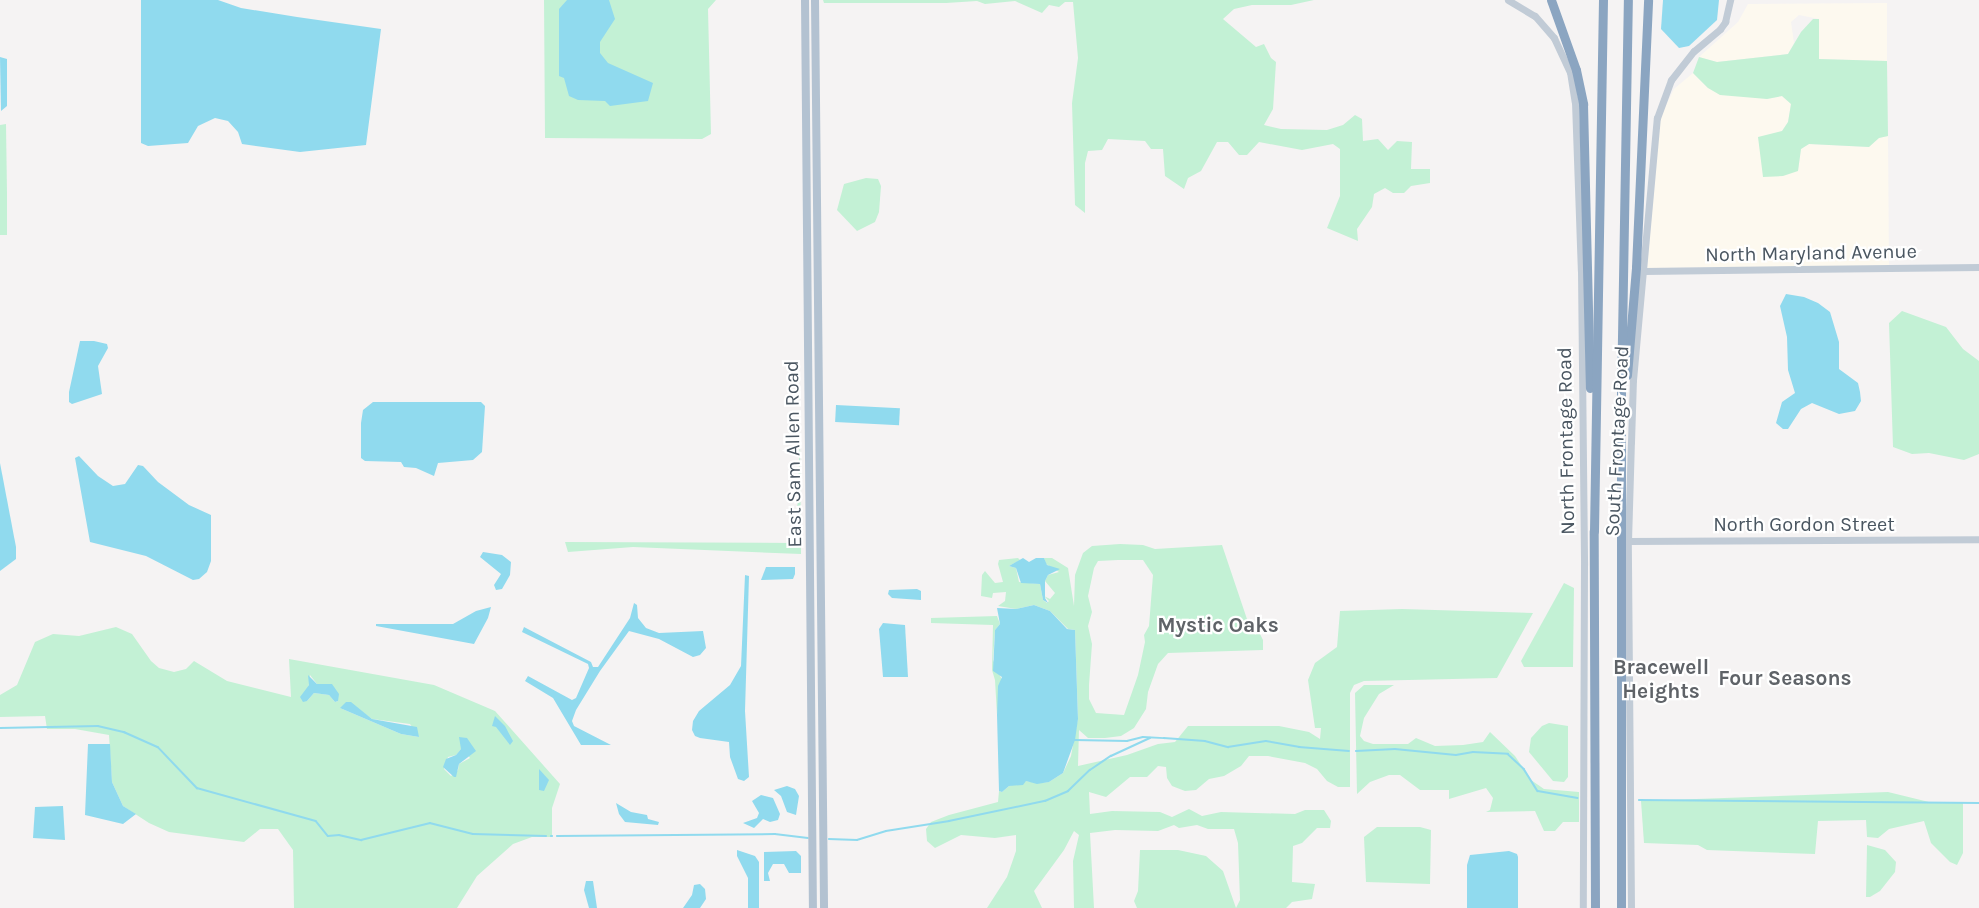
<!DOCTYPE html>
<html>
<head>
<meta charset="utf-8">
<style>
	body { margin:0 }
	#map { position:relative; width:1979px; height:908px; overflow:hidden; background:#f5f3f3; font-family:Karla,sans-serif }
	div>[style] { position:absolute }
	.commercial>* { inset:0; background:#fdf9ef }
	.green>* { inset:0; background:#c3f1d5 }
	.water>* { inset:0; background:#90daee; transform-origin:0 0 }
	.stream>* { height:1.5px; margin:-0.75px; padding:0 0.75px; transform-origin:0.75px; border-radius:0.75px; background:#90daee }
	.secondary>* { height:7px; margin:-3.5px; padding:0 3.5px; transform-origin:3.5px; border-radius:3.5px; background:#c1cbd6 }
	.primary>* { height:8px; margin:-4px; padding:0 4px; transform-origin:4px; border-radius:4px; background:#b3c2d1 }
	.highway>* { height:9px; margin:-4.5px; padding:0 4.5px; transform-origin:4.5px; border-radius:4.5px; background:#8ba5c1 }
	span { translate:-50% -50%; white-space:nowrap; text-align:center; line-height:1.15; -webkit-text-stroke:4.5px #fff; paint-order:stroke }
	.street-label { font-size:20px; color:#4a5661 }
	.neighbourhood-label { font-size:21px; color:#5f6368; font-weight:700 }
</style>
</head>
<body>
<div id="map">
	<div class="commercial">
		<div style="clip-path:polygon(1887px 3px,1887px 61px,1819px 59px,1819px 19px,1799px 15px,1791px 22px,1794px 43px,1788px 54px,1717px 62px,1699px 57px,1738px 22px,1748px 4px)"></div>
		<div style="clip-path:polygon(1693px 73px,1708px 88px,1767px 99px,1782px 96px,1791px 104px,1788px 122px,1782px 131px,1772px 135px,1798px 171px,1801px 149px,1809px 144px,1868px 147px,1879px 138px,1888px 136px,1889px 266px,1647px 268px,1660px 118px,1674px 89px)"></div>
	</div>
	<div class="green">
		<div style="clip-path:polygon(544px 0,716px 0,708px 9px,711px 134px,702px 139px,545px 138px)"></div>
		<div style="clip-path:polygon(823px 0,1314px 0,1291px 5px,1252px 5px,1234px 9px,1223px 19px,1256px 47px,1264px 44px,1271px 58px,1276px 62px,1273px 109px,1264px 125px,1281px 129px,1327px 130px,1343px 125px,1355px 115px,1362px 119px,1363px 141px,1378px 139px,1388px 150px,1397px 141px,1412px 142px,1411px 169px,1430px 169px,1430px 183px,1411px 186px,1404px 193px,1393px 193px,1385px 188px,1374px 194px,1372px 207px,1357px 229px,1358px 241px,1327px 228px,1340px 196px,1340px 149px,1333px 144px,1302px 150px,1259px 142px,1247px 155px,1239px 155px,1228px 142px,1217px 142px,1201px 171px,1188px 178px,1184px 189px,1165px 176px,1163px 149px,1151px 149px,1145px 141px,1108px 139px,1102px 150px,1088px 151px,1085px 163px,1085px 213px,1075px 205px,1072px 103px,1078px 58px,1073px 2px,1065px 2px,1059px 7px,1049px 5px,1042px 13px,1015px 1px,985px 4px,977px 1px,946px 3px,824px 3px)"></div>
		<div style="clip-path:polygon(1813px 19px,1819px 19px,1819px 59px,1887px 61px,1888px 136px,1879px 138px,1869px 147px,1809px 144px,1801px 149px,1798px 171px,1783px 176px,1763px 177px,1758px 137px,1782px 131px,1788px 122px,1791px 104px,1782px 96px,1767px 99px,1720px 95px,1708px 88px,1693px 73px,1699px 57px,1717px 62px,1788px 54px,1801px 32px)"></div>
		<div style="clip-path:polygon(6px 124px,7px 194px,7px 235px,0 235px,0 125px)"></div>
		<div style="clip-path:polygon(866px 178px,878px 179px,881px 186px,879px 212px,875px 222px,857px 231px,837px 210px,844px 184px)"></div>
		<div style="clip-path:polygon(1902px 311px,1946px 327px,1963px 349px,1979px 361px,1979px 454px,1964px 460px,1929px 453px,1912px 454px,1893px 447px,1889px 323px)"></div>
		<div style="clip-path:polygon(800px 436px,801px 554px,633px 547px,568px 552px,565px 542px,796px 543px)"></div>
		<div style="clip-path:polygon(evenodd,1120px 544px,1143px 545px,1155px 549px,1222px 545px,1250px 628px,1258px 630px,1263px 640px,1263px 650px,1168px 653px,1158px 664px,1148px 692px,1146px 709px,1134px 728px,1121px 736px,1105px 738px,1088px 738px,1079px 730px,1078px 766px,1127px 755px,1158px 744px,1175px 742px,1188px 726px,1279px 726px,1309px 732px,1320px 739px,1321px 728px,1315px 728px,1308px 680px,1315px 663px,1337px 647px,1340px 611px,1402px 609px,1533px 613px,1497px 678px,1364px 681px,1354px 685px,1350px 693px,1350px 787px,1338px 787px,1327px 781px,1317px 769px,1305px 763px,1268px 756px,1249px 756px,1241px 766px,1224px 776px,1209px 779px,1196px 790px,1185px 791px,1172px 786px,1167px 778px,1166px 767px,1158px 766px,1147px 777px,1130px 777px,1106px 797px,1089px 792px,1090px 814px,1112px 811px,1160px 812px,1172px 817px,1189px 809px,1202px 816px,1221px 812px,1295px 814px,1305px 810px,1324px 810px,1331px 821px,1330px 828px,1317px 828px,1302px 843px,1293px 846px,1292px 882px,1315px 884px,1312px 899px,1292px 902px,1286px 908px,1137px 908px,1134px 901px,1138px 891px,1140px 850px,1178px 850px,1206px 856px,1223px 871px,1236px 908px,1240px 900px,1238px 843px,1234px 829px,1208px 829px,1197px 825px,1179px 828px,1174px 825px,1158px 831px,1115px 830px,1090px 833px,1094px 908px,1074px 908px,1073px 861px,1079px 835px,1074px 831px,1064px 850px,1034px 891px,1042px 908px,987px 908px,1007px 877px,1016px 851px,1016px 835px,995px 838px,961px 835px,935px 848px,927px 841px,926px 829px,931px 822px,949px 815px,998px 802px,999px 791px,1002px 792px,1009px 786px,1026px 781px,1037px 783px,1049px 782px,1063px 773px,1071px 756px,1078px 718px,1075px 630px,1068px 629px,1050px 611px,1034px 605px,1016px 609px,998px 606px,1005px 601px,1006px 592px,993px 593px,992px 598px,981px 596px,982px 575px,985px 571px,995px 583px,1003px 582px,998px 564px,999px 560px,1018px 558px,1020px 560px,1009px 566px,1016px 568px,1019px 582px,1040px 584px,1043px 600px,1047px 603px,1049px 601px,1044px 596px,1050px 599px,1055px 593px,1045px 581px,1048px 575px,1059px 572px,1046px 564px,1044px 558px,1052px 558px,1068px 568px,1074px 606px,1075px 575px,1083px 553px,1092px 546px,1120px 544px,1118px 560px,1143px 560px,1153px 575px,1149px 626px,1144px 635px,1145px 642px,1138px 675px,1124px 715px,1096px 713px,1089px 699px,1089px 685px,1092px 644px,1088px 626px,1092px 612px,1088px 596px,1094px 568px,1098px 561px,1118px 560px)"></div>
		<div style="clip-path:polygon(1564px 583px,1574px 588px,1573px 667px,1524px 667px,1521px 661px)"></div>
		<div style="clip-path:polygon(997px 616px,1000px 624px,995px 630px,993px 660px,1002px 680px,997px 715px,995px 680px,992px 670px,993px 625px,931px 623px,931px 618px)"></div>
		<div style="clip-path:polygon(evenodd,116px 627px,132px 634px,151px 661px,159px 668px,174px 672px,186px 669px,194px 661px,227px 681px,291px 697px,289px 659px,434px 685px,495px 711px,560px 784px,552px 808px,552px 837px,532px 837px,513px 844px,477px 876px,457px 908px,294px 908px,293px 850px,278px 829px,260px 829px,244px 842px,169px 832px,149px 823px,123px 806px,112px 782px,109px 735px,75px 729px,47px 729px,45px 716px,0 717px,0 695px,17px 685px,35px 642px,53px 634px,79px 636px,116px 627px,310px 675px,317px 684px,338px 701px,335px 702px,329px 695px,314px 693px,307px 701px,310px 675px,116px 627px,340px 708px,361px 711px,372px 719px,410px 724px,419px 737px,401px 734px,340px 708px,116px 627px,462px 748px,470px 758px,459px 764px,458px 770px,451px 776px,444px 769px,448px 757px,456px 755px,462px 748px)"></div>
		<div style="clip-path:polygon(1364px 685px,1394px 685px,1379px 694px,1364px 718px,1360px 736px,1364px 741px,1373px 744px,1408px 744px,1416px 738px,1435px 746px,1463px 745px,1483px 742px,1490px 732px,1515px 756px,1531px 780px,1544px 789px,1579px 792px,1579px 822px,1563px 822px,1555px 831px,1544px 831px,1535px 811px,1486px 812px,1490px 810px,1493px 798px,1486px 788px,1449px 799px,1449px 790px,1420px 790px,1400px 775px,1389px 775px,1370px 782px,1357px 794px,1355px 693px)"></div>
		<div style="clip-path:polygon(1549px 723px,1568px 726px,1568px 777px,1564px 782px,1553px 781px,1529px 752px,1531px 738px,1542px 726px)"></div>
		<div style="clip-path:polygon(1888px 792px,1933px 803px,1963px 803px,1963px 853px,1957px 865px,1950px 862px,1931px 843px,1924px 821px,1889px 829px,1878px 838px,1867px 837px,1866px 820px,1818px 821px,1815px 854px,1707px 850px,1698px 845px,1644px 843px,1641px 801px)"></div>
		<div style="clip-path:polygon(1377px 827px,1420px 827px,1431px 830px,1430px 884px,1366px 882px,1364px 837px)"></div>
		<div style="clip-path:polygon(1867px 845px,1885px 850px,1896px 862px,1895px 872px,1880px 891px,1870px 897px,1866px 897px)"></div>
	</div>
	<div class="water">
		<div style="clip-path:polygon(141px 0,218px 0,241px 8px,297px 17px,381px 29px,366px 145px,300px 152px,242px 144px,238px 132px,228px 121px,215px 118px,198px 126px,188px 143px,148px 146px,141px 143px)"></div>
		<div style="clip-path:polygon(567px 0,609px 0,615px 19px,600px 42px,600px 53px,608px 63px,653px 83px,648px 101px,610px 106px,605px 101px,578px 100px,569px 96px,564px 78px,559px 76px,559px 9px)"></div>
		<div style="clip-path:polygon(1663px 0,1719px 0,1717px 20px,1689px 46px,1679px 48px,1661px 29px)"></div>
		<div style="clip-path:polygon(0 57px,7px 59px,7px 106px,1px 111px)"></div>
		<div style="clip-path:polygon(1786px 294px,1804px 297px,1818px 303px,1830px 312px,1839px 342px,1839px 369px,1858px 383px,1860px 392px,1861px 401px,1855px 411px,1839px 414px,1812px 403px,1801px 409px,1788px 429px,1783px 429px,1776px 423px,1782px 402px,1795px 393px,1788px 370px,1787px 337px,1780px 306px)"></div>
		<div style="clip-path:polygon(80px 341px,94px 341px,107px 344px,108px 348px,98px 366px,102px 394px,72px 404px,69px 402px,69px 392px)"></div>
		<div style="clip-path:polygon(373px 402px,481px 402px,485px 406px,482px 452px,473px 460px,438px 463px,434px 476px,416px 468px,404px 467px,401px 462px,365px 461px,361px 458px,361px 423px,363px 410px)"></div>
		<div style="left:836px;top:405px;width:64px;height:17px;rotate:3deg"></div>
		<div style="clip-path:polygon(79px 456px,98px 476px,113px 486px,125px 484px,138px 465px,143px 466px,158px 482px,189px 505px,211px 515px,211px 561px,207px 572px,199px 579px,193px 580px,146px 556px,90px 542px,75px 458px)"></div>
		<div style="clip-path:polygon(0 463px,16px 547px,16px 559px,0 571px)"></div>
		<div style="clip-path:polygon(483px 552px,502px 555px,511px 562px,510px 575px,502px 589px,496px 590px,494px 585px,501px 574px,480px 557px)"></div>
		<div style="clip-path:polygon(1023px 558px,1029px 562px,1036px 558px,1044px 558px,1047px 565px,1060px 569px,1048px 575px,1045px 581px,1045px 598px,1048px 603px,1043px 600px,1040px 584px,1021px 583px,1016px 568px,1009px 566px)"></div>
		<div style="clip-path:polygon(766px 567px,795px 567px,795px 574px,793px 579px,761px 580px)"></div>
		<div style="clip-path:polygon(745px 575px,749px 576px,745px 711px,749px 777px,744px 781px,738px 779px,730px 757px,729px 742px,700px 738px,695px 736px,692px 730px,693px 721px,699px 711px,730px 685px,741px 666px)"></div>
		<div style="clip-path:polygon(917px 589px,921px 591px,921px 600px,892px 598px,888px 594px,889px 590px)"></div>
		<div style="clip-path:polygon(634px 603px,637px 605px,638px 618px,646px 628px,659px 633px,703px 631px,706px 648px,700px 655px,693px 657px,659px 639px,629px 631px,600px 671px,576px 710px,572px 721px,574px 726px,611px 745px,581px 745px,553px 698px,525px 681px,528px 676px,572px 700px,576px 698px,589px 668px,588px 664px,522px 632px,524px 627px,591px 662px,593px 667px,598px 667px,630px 618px)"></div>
		<div style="clip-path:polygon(1034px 605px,1050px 611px,1067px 629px,1075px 630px,1078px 719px,1075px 740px,1063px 773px,1049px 782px,1037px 784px,1026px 781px,1023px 785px,1009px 786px,1002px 792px,999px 791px,997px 715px,998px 686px,1002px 677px,993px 671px,995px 630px,1000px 624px,997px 608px,1016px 609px)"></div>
		<div style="clip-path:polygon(491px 607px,488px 618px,474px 644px,376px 626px,376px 624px,453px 624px,476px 611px)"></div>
		<div style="clip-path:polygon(883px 623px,905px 625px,908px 677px,883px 677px,879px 629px)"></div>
		<div style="clip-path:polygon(308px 675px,317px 684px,332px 684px,339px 694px,338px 701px,335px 702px,329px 695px,314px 693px,307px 701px,303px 702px,300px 697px,309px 685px)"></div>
		<div style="clip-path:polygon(346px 702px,351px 702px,372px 719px,417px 727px,419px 737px,401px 734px,340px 708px)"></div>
		<div style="clip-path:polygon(495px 716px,505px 726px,513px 741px,510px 745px,496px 727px,492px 726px)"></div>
		<div style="clip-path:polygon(459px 737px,467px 738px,476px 751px,459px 764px,456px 777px,454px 777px,443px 767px,446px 759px,456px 755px,461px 749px)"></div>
		<div style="clip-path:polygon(88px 744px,110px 744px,112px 782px,123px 806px,136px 814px,123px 824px,85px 815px)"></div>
		<div style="clip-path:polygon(539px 769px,549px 780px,544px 791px,539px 790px)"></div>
		<div style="clip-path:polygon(787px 786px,795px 789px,799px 796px,796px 815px,787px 812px,781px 796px,774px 790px)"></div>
		<div style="clip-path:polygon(761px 795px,773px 798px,780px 814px,778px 820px,770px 822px,763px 819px,754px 828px,743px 823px,757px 818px,759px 813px,752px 801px)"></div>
		<div style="clip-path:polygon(616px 803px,631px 812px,647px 815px,648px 819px,659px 822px,658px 825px,625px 822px,619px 814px)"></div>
		<div style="clip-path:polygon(63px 806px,65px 840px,33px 838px,35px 807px)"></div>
		<div style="clip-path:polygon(737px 850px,755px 856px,759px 862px,759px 908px,748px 908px,748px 878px,737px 856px)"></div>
		<div style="clip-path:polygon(796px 851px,801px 856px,801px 873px,789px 873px,784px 864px,773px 864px,768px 873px,770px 881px,764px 881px,764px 852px)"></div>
		<div style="clip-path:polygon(1509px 851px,1517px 854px,1518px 857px,1518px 908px,1467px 908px,1467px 865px,1470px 855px)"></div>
		<div style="clip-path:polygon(586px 881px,593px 881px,597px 908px,589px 908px,584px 890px)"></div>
		<div style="clip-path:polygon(700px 884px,705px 889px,706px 899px,700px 908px,683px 908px,692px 895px,694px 885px)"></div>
	</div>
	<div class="stream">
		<div style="left:0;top:728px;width:98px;rotate:-1.2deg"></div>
		<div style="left:98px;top:726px;width:27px;rotate:13deg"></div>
		<div style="left:124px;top:732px;width:37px;rotate:24deg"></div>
		<div style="left:158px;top:747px;width:57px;rotate:46.4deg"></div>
		<div style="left:197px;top:788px;width:123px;rotate:15.5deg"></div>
		<div style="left:316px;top:821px;width:19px;rotate:51deg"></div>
		<div style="left:328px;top:836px;width:11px;rotate:-5deg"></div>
		<div style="left:339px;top:835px;width:23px;rotate:13deg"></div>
		<div style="left:361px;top:840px;width:71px;rotate:-13.8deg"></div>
		<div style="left:430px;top:823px;width:44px;rotate:14.3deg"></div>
		<div style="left:473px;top:834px;width:73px;rotate:1.6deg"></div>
		<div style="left:1075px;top:740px;width:52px;rotate:1.1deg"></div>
		<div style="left:1127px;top:741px;width:16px;rotate:-14deg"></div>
		<div style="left:1143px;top:737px;width:21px;rotate:3deg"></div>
		<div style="left:1164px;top:738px;width:41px;rotate:4.2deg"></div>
		<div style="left:1205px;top:741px;width:24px;rotate:15deg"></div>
		<div style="left:1228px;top:747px;width:38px;rotate:-9deg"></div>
		<div style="left:1266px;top:741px;width:34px;rotate:10deg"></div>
		<div style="left:1299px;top:747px;width:50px;rotate:4.6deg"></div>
		<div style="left:1356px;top:751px;width:39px;rotate:-3deg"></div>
		<div style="left:1395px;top:749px;width:61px;rotate:5.6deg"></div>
		<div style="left:1456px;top:755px;width:17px;rotate:-10deg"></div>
		<div style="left:1473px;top:752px;width:35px;rotate:3deg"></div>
		<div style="left:1508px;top:754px;width:22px;rotate:43deg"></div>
		<div style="left:1524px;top:769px;width:26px;rotate:58deg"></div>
		<div style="left:1538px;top:791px;width:40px;rotate:10deg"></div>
		<div style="left:1639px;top:800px;width:340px;rotate:0.5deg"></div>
		<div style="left:551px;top:836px;width:1px"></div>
		<div style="left:557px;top:836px;width:218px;rotate:-0.5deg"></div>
		<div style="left:775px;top:834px;width:33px;rotate:7deg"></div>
		<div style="left:829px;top:839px;width:28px;rotate:2deg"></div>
		<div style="left:857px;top:840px;width:30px;rotate:-17deg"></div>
		<div style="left:886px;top:831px;width:64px;rotate:-9deg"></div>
		<div style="left:949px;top:821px;width:98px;rotate:-11.8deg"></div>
		<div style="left:1045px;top:801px;width:25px;rotate:-23deg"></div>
		<div style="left:1068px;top:791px;width:30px;rotate:-44deg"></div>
		<div style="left:1090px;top:770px;width:25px;rotate:-34deg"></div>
		<div style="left:1111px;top:756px;width:43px;rotate:-24.8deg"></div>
	</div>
	<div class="secondary">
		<div style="left:1508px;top:0;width:31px;rotate:31deg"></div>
		<div style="left:1535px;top:16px;width:29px;rotate:49deg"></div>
		<div style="left:1554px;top:38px;width:38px;rotate:65deg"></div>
		<div style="left:1570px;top:72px;width:30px;rotate:81deg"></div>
		<div style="left:1575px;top:102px;width:169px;rotate:88deg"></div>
		<div style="left:1581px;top:271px;width:294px;rotate:89.4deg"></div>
		<div style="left:1584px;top:565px;width:343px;rotate:90.2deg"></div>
		<div style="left:1644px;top:271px;width:335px;rotate:-0.7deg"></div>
		<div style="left:1628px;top:541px;width:351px;rotate:-0.3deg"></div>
		<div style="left:1631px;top:908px;width:367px;rotate:-90.5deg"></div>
		<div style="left:1628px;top:541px;width:99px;rotate:-88.3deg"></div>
		<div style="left:1631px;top:442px;width:62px;rotate:-88.2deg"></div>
		<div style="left:1633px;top:380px;width:263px;rotate:-84.8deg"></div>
		<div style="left:1657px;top:118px;width:40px;rotate:-69.8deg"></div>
		<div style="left:1671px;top:80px;width:37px;rotate:-52deg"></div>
		<div style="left:1694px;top:51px;width:34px;rotate:-40deg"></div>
		<div style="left:1720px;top:29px;width:9px;rotate:-54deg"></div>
		<div style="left:1725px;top:22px;width:23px;rotate:-77deg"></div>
	</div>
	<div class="primary">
		<div style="left:805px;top:0;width:908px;rotate:89.5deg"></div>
		<div style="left:815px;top:0;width:908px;rotate:89.43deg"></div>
	</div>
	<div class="highway">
		<div style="left:1551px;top:0;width:74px;rotate:70.3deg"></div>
		<div style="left:1576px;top:70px;width:35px;rotate:78deg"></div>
		<div style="left:1583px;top:104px;width:284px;rotate:88.6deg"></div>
		<div style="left:1627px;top:375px;width:108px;rotate:-85.2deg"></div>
		<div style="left:1636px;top:267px;width:267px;rotate:-87.4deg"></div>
		<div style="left:1595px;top:908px;width:377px;rotate:-90.2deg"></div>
		<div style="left:1594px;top:531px;width:531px;rotate:-89.03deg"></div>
		<div style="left:1621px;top:908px;width:514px;rotate:-90deg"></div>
		<div style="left:1621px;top:394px;width:394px;rotate:-89deg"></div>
	</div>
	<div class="street-label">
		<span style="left:1811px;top:253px;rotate:-1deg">North Maryland Avenue</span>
		<span style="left:1566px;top:441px;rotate:-91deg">North Frontage Road</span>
		<span style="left:1617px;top:441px;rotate:-87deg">South Frontage Road</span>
		<span style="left:793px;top:454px;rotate:-91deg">East Sam Allen Road</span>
		<span style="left:1804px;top:524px">North Gordon Street</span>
	</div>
	<div class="neighbourhood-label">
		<span style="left:1218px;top:625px">Mystic Oaks</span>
		<span style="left:1661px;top:679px">Bracewell<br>Heights</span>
		<span style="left:1785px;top:678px">Four Seasons</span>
	</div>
</div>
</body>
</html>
